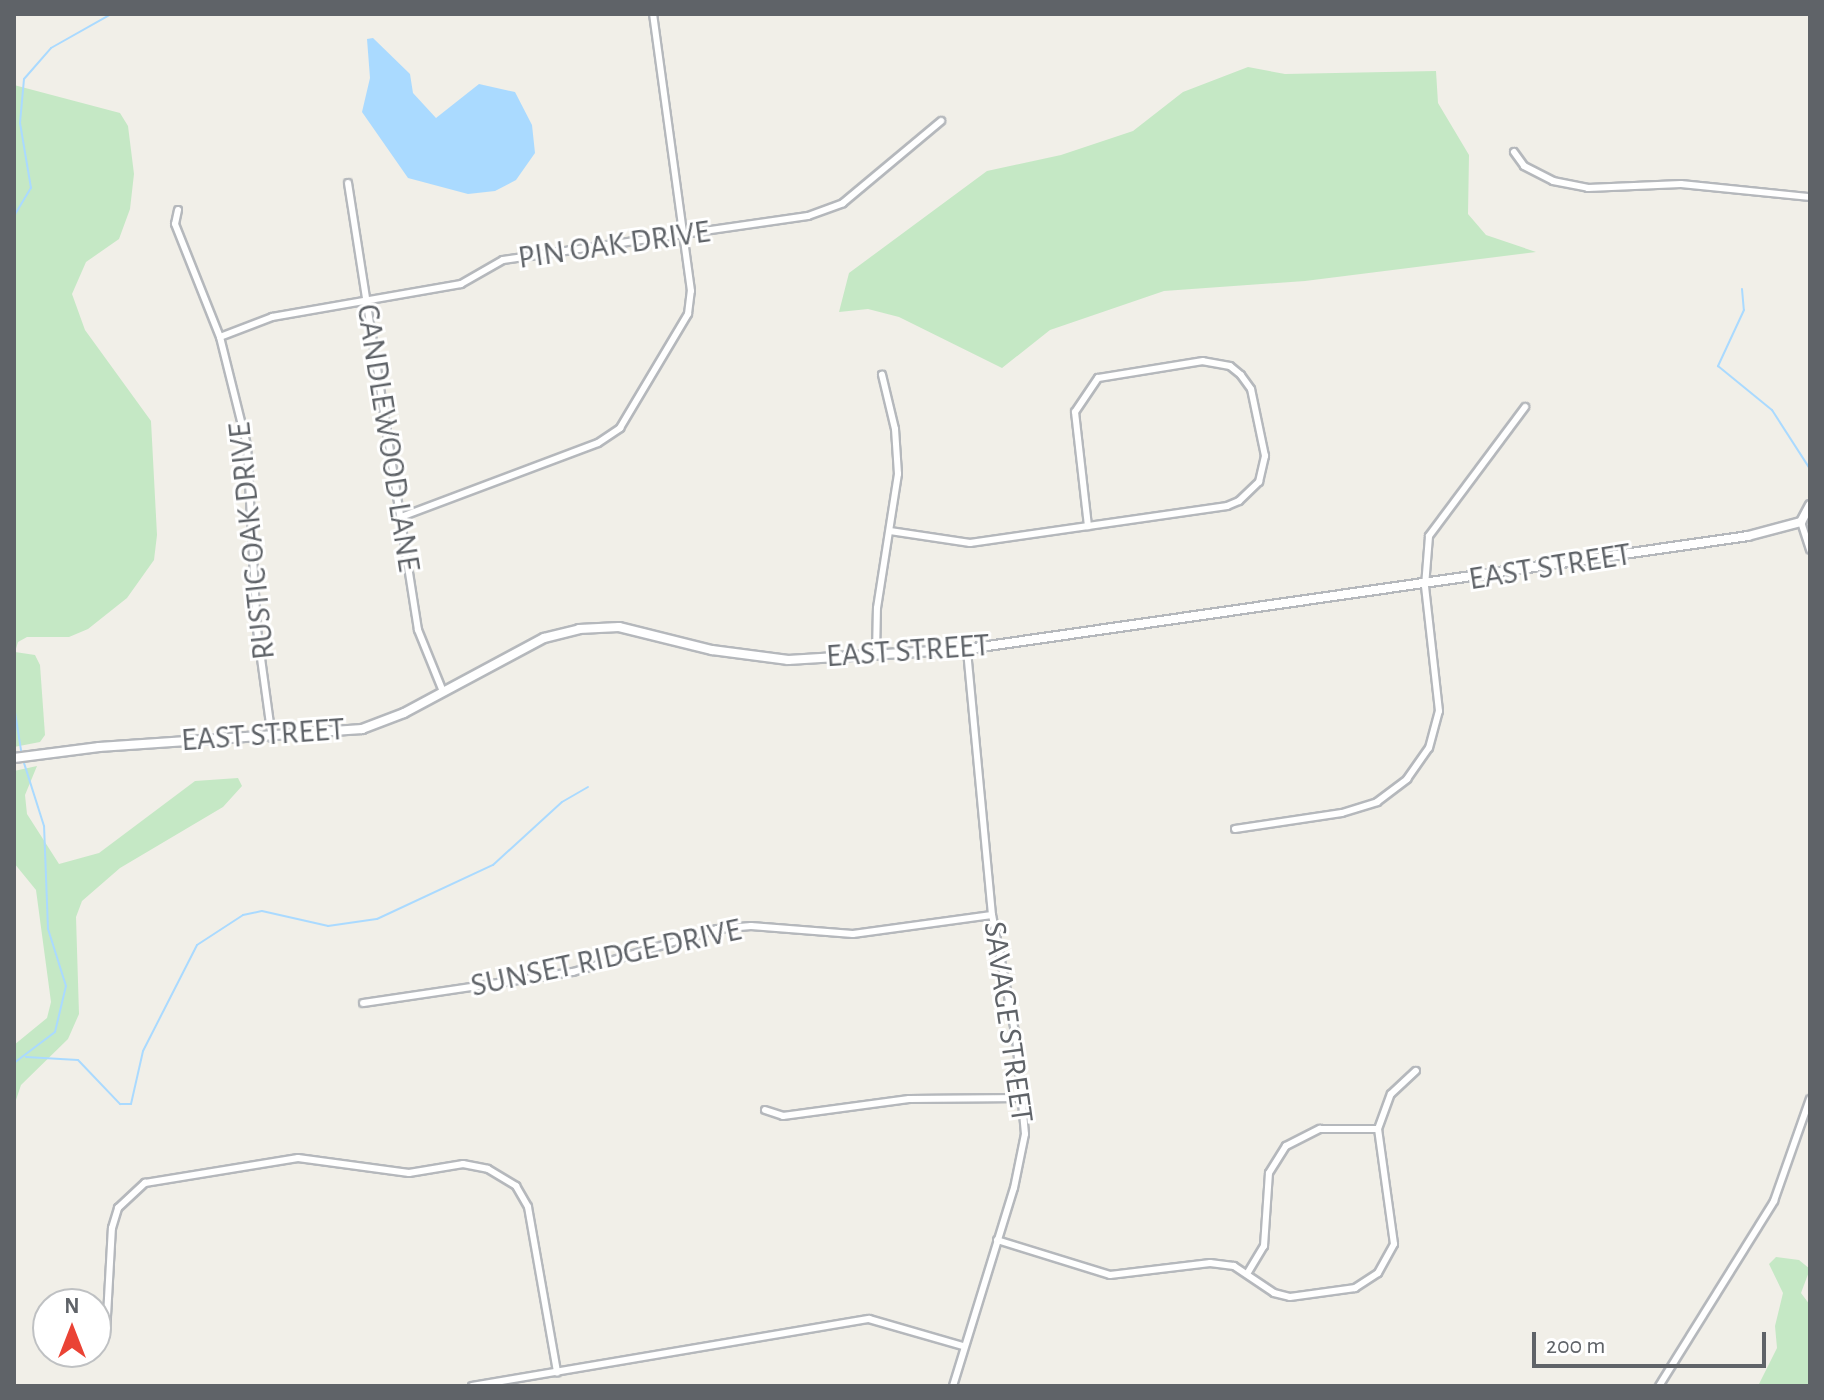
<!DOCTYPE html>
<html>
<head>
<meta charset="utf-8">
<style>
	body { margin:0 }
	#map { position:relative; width:1824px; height:1400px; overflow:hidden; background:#f1efe8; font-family:"Alegreya Sans",sans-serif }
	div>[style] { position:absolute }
	.green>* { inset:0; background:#c5e8c5 }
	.water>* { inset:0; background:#aadaff }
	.stream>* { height:2px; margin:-1px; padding:0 1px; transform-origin:1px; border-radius:1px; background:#aadaff }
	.roads { filter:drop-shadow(2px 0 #b5b8bc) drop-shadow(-2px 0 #b5b8bc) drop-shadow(0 2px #b5b8bc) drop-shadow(0 -2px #b5b8bc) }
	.minor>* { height:6px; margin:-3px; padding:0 3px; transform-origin:3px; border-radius:3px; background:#fff }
	.tertiary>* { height:8px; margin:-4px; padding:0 4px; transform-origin:4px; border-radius:4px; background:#fff }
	span { translate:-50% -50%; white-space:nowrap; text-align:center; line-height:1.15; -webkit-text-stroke:6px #fff; paint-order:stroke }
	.street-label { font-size:32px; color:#5f6368 }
	.frame { position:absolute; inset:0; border:16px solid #5f6368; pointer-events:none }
	.north { position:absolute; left:32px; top:1288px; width:80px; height:80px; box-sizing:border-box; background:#fff; border:2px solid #bfc1c3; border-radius:50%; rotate:0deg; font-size:22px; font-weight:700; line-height:32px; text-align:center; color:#5f6368 }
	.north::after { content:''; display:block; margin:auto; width:28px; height:36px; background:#ea4335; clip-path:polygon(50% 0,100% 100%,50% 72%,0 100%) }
	.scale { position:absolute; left:1532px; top:1332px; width:234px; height:36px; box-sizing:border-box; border:4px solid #5f6368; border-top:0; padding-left:10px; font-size:24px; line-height:28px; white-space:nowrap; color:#5f6368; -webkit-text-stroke:6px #fff; paint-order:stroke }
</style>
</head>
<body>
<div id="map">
	<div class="green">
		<div style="clip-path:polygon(1248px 67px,1285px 74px,1436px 71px,1438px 103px,1469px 155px,1468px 214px,1486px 235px,1536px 252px,1305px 281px,1164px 291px,1050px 330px,1002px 368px,899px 317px,868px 309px,839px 312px,849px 273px,987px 171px,1061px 155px,1133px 131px,1183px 92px)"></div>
		<div style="clip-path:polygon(14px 85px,120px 113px,128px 126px,134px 174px,130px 209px,119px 239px,86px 262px,72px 294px,85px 330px,151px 421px,157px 535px,154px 560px,127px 598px,88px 629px,69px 637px,27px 637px,18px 642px,15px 652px,35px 655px,40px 665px,45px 735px,40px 742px,14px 747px)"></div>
		<div style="clip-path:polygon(37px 766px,25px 795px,27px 814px,59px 864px,99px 853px,195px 781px,238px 778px,242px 786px,223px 807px,120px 868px,82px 901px,76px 917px,79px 1014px,68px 1039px,21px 1085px,14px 1106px,14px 1045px,47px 1018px,51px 1002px,36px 890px,14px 863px,14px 771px)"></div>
		<div style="clip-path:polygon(1776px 1257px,1799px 1260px,1810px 1269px,1801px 1293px,1810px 1305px,1810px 1386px,1758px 1386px,1777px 1348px,1775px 1326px,1783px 1293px,1769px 1264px)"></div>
	</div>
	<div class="water">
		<div style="clip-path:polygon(373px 38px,410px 74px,413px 93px,436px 118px,479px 84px,515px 92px,532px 125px,535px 153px,516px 180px,495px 191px,468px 194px,408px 178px,362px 112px,370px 78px,367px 39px)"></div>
	</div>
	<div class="stream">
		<div style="left:14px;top:216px;width:33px;rotate:-59deg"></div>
		<div style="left:31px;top:188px;width:66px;rotate:-99.6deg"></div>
		<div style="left:20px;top:123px;width:44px;rotate:-84.8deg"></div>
		<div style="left:24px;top:79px;width:41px;rotate:-48.9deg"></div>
		<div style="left:51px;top:48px;width:69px;rotate:-29.5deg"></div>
		<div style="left:1742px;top:289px;width:21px;rotate:85deg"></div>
		<div style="left:1744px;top:310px;width:62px;rotate:114.9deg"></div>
		<div style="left:1718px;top:366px;width:70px;rotate:39.2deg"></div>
		<div style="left:1772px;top:410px;width:70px;rotate:57.2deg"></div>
		<div style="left:14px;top:706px;width:45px;rotate:81deg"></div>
		<div style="left:26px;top:1057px;width:52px;rotate:3.3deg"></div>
		<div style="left:78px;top:1060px;width:61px;rotate:46.3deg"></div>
		<div style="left:120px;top:1104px;width:11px"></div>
		<div style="left:131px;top:1104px;width:54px;rotate:-77.2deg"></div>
		<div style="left:143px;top:1051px;width:119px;rotate:-63deg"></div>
		<div style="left:197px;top:945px;width:55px;rotate:-33.1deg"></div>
		<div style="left:243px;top:915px;width:19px;rotate:-12deg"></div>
		<div style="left:262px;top:911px;width:68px;rotate:12.8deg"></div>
		<div style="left:328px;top:926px;width:49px;rotate:-8.1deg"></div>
		<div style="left:377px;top:919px;width:128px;rotate:-25deg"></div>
		<div style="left:493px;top:865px;width:93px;rotate:-42.4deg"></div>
		<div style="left:562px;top:802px;width:30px;rotate:-30deg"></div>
		<div style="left:14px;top:1063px;width:51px;rotate:-37.1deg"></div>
		<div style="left:55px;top:1032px;width:47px;rotate:-76.6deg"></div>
		<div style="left:66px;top:986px;width:60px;rotate:-107.5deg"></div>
		<div style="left:48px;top:929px;width:103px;rotate:-92.2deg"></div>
		<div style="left:44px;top:826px;width:66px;rotate:-107.6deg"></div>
	</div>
	<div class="roads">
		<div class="minor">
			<div style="left:1514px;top:152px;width:17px;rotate:54deg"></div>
			<div style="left:1524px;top:166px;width:33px;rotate:27deg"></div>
			<div style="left:1553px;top:181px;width:36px;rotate:11deg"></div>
			<div style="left:1588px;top:188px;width:93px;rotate:-2.5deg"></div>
			<div style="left:1681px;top:184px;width:130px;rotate:5.8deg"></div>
			<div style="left:348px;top:183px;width:452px;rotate:81.1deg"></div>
			<div style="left:418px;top:630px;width:64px;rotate:67.9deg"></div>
			<div style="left:178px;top:210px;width:14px;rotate:102deg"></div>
			<div style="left:175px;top:224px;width:122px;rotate:68.3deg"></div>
			<div style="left:220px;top:337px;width:111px;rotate:76deg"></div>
			<div style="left:247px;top:445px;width:184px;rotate:86.9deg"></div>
			<div style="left:257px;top:629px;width:110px;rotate:82.2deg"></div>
			<div style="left:220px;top:337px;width:56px;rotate:-21deg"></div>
			<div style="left:272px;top:317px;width:192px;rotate:-9.9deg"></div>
			<div style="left:461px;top:284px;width:48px;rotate:-29.7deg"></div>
			<div style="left:503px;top:260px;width:308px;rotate:-8.2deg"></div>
			<div style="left:808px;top:216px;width:37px;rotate:-20deg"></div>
			<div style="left:843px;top:203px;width:128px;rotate:-39.9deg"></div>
			<div style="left:401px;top:517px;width:210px;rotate:-20.6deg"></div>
			<div style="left:598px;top:443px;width:27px;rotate:-34deg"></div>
			<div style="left:620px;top:428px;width:133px;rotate:-59.2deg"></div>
			<div style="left:688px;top:314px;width:23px;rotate:-83deg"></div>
			<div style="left:691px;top:291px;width:280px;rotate:-97.8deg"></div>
			<div style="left:1801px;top:522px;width:29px;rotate:72deg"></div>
			<div style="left:890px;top:531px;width:81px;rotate:8.5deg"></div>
			<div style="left:970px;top:543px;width:260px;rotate:-8.2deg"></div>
			<div style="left:1227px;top:506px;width:13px;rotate:-23deg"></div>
			<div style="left:1239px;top:501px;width:28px;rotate:-44deg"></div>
			<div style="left:1259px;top:482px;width:27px;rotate:-77deg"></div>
			<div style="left:1265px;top:456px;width:68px;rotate:-101.8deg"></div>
			<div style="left:1251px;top:389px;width:17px;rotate:-126deg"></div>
			<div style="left:1241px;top:375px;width:14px;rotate:-141deg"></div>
			<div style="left:1230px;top:366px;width:27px;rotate:-170deg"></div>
			<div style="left:1203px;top:361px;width:106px;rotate:170.8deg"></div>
			<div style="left:1098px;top:378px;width:41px;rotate:124.1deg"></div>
			<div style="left:1075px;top:412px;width:115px;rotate:83.5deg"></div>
			<div style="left:876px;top:654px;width:46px;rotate:-88.8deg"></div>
			<div style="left:877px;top:608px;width:136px;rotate:-81.1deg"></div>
			<div style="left:898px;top:474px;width:45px;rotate:-93.8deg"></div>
			<div style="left:895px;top:429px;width:56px;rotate:-103.5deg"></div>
			<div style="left:1235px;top:829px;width:108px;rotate:-8.5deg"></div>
			<div style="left:1342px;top:813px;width:37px;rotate:-17deg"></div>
			<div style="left:1377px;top:802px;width:38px;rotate:-37deg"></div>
			<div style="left:1407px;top:779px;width:38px;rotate:-55deg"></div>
			<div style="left:1429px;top:748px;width:38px;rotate:-75deg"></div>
			<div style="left:1439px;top:711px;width:126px;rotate:-96.4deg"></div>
			<div style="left:1425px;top:586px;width:50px;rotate:-85.4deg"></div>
			<div style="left:1429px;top:536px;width:161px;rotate:-53.3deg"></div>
			<div style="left:363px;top:1003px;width:212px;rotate:-8.4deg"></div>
			<div style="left:573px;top:972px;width:150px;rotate:-16.6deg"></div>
			<div style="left:717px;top:929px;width:34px;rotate:-5deg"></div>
			<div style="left:751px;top:926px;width:102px;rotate:4.5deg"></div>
			<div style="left:853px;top:934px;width:140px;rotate:-7.8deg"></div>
			<div style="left:765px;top:1110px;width:19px;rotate:18deg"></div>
			<div style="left:783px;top:1116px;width:127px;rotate:-7.7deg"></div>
			<div style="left:909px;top:1099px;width:113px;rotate:-0.5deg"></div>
			<div style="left:997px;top:1240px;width:118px;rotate:17.2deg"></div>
			<div style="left:1110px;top:1275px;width:101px;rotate:-6.8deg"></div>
			<div style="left:1210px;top:1263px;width:24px;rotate:7deg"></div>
			<div style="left:1234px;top:1266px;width:48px;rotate:34deg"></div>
			<div style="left:1274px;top:1293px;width:16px;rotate:14deg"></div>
			<div style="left:1290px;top:1297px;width:66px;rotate:-7.9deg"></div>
			<div style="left:1355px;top:1288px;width:27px;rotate:-33deg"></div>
			<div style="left:1378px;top:1273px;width:33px;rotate:-61deg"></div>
			<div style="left:1394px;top:1244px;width:116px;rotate:-97.9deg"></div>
			<div style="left:1378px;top:1129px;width:37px;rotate:-70deg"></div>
			<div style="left:1391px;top:1094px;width:34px;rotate:-43deg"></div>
			<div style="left:1247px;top:1274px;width:33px;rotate:-59deg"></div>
			<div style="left:1264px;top:1246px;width:73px;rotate:-86.1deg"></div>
			<div style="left:1269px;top:1173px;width:32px;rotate:-58deg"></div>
			<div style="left:1286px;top:1146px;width:38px;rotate:-27deg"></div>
			<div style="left:1320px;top:1129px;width:58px"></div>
			<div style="left:106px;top:1334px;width:106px;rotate:-86.8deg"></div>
			<div style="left:112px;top:1228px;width:21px;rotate:-73deg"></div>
			<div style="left:118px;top:1208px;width:37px;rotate:-43deg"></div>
			<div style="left:145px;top:1183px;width:155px;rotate:-9.3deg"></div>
			<div style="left:298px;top:1158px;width:112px;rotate:7.7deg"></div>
			<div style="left:409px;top:1173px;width:55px;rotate:-9.5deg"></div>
			<div style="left:463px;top:1164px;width:25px;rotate:11deg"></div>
			<div style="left:488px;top:1169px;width:33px;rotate:31deg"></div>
			<div style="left:516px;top:1186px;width:24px;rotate:60deg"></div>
			<div style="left:528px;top:1207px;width:168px;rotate:80deg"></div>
			<div style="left:472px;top:1386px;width:403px;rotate:-9.6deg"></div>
			<div style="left:869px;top:1319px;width:98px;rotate:16deg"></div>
			<div style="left:953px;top:1386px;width:207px;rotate:-72.9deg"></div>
			<div style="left:1014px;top:1188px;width:55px;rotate:-78.5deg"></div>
			<div style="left:1025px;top:1134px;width:97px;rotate:-95.3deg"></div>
			<div style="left:1016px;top:1037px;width:124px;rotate:-101.1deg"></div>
			<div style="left:992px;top:915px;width:267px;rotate:-95.4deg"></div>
			<div style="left:1659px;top:1386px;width:218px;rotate:-58.1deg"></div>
			<div style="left:1774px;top:1201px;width:108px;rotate:-70.6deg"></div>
		</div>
		<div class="tertiary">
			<div style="left:14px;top:758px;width:86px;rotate:-7.4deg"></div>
			<div style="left:99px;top:747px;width:264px;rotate:-3.9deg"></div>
			<div style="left:362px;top:729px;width:45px;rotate:-20.9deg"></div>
			<div style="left:404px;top:713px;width:159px;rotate:-28.2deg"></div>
			<div style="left:544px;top:638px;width:36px;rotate:-14deg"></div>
			<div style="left:579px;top:629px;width:40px;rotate:-2.9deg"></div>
			<div style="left:619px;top:627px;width:96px;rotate:13.9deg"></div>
			<div style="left:712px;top:650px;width:77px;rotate:7.5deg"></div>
			<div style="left:788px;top:660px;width:179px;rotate:-3.5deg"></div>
			<div style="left:967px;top:649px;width:789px;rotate:-8.23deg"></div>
			<div style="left:1748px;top:536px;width:55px;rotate:-14.8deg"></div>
			<div style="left:1801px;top:522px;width:19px;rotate:-62deg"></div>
		</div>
	</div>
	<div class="street-label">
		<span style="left:614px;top:245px;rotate:-8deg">PIN OAK DRIVE</span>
		<span style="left:388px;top:438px;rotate:81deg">CANDLEWOOD LANE</span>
		<span style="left:252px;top:541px;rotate:-96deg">RUSTIC OAK DRIVE</span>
		<span style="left:1550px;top:567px;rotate:-9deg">EAST STREET</span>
		<span style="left:908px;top:651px;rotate:-4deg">EAST STREET</span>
		<span style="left:263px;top:735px;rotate:-4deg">EAST STREET</span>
		<span style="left:606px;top:958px;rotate:-12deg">SUNSET RIDGE DRIVE</span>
		<span style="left:1008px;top:1022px;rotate:82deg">SAVAGE STREET</span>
	</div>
	<div class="frame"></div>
	<div class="north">N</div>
	<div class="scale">200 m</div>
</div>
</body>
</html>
